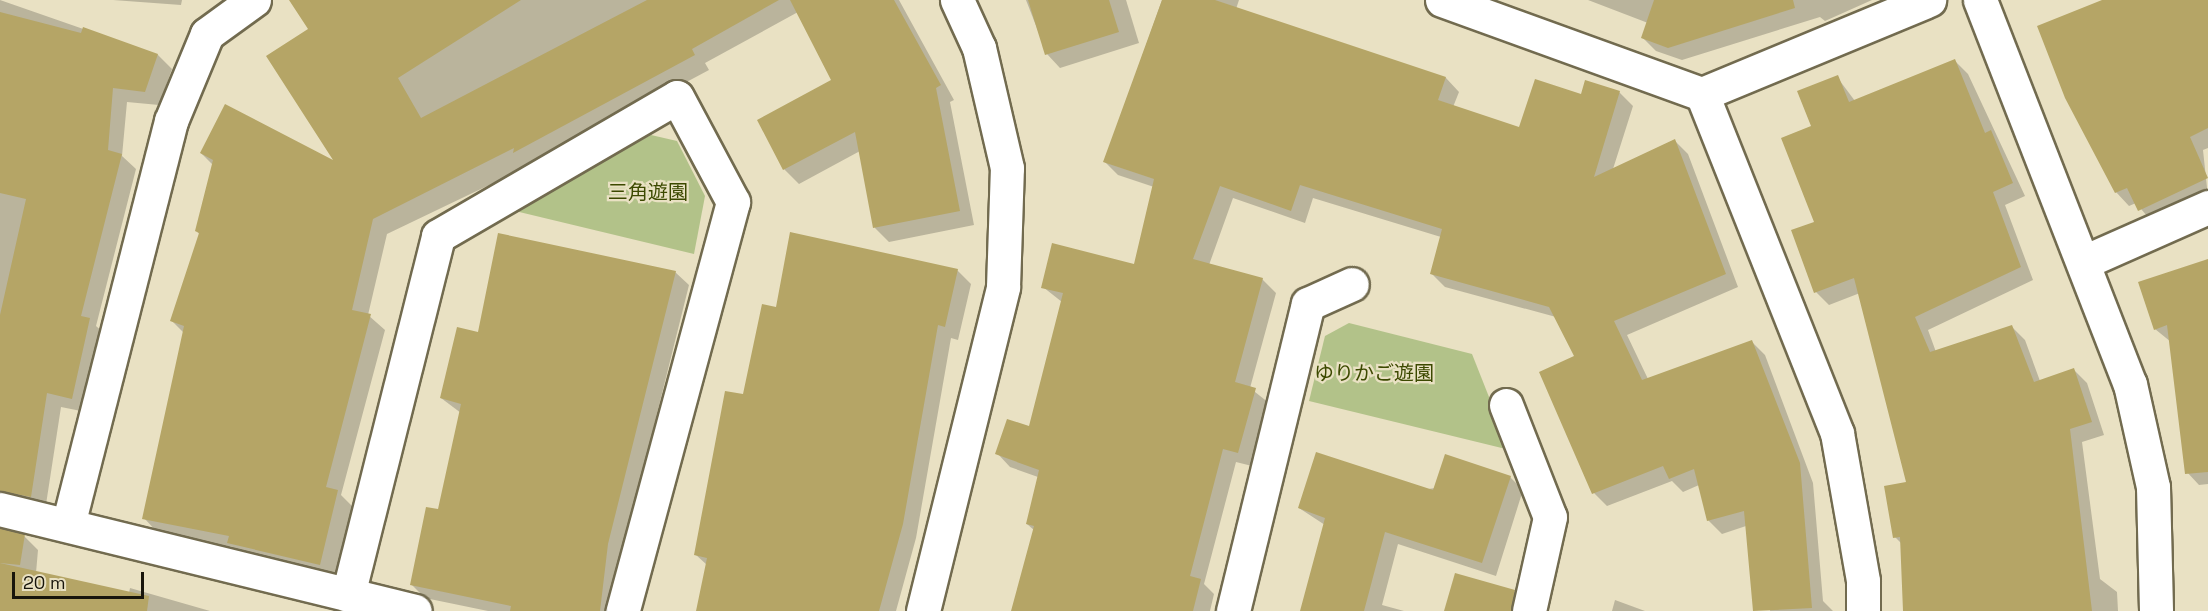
<!DOCTYPE html>
<html>
<head>
<meta charset="utf-8">
<style>
	body { margin:0 }
	#map { position:relative; width:2208px; height:611px; overflow:hidden; background:#e9e1c3; font-family:"Space Grotesk","Noto Sans JP",sans-serif }
	div>[style] { position:absolute }
	.green>* { inset:0; background:#b2c289 }
	.shadow>* { inset:0; background:#0003 }
	.building>* { inset:0; background:#b5a566 }
	.roads { filter:drop-shadow(2px 0 #726b4f) drop-shadow(-2px 0 #726b4f) drop-shadow(0 2px #726b4f) drop-shadow(0 -2px #726b4f) }
	.minor>* { height:33px; margin:-16.5px; padding:0 16.5px; transform-origin:16.5px; border-radius:16.5px; background:#fff }
	span { translate:-50% -50%; white-space:nowrap; text-align:center; line-height:1.15; -webkit-text-stroke:4.5px #e9e1c3; paint-order:stroke }
	.park-label { font-size:20px; color:#3c4900 }
	.scale { position:absolute; left:12px; top:572px; width:132px; height:27px; box-sizing:border-box; border:3px solid #18150b; border-top:0; padding-left:8px; font-size:18px; line-height:21px; white-space:nowrap; color:#18150b; -webkit-text-stroke:4px #e9e1c3; paint-order:stroke }
</style>
</head>
<body>
<div id="map">
	<div class="green">
		<div style="clip-path:polygon(651px 135px,677px 141px,705px 196px,694px 254px,511px 210px)"></div>
		<div style="clip-path:polygon(1349px 323px,1472px 354px,1510px 450px,1309px 401px,1325px 336px)"></div>
	</div>
	<div class="shadow">
		<div style="clip-path:polygon(0 0,158px 55px,172px 69px,159px 105px,127px 102px,122px 156px,136px 169px,96px 326px,104px 333px,86px 412px,61px 407px,45px 511px,0 514px)"></div>
		<div style="clip-path:polygon(113px 0,182px 0,181px 5px)"></div>
		<div style="clip-path:polygon(315px 0,899px 0,954px 100px,950px 102px,974px 225px,889px 242px,875px 228px,860px 151px,799px 184px,784px 169px,759px 121px,833px 81px,798px 12px,705px 63px,709px 70px,529px 166px,387px 234px,368px 315px,385px 330px,341px 495px,352px 506px,334px 579px,243px 557px,233px 547px,158px 533px,144px 518px,184px 333px,172px 321px,200px 235px,197px 231px,213px 165px,201px 153px,337px 164px,310px 30px)"></div>
		<div style="clip-path:polygon(1026px 0,1126px 0,1139px 43px,1060px 68px,1047px 54px)"></div>
		<div style="clip-path:polygon(1162px 0,1239px 0,1236px 9px,1446px 78px,1459px 92px,1453px 107px,1520px 129px,1582px 96px,1619px 92px,1633px 106px,1613px 169px,1674px 140px,1688px 154px,1738px 287px,1627px 335px,1648px 379px,1752px 342px,1765px 355px,1813px 483px,1823px 601px,1833px 611px,1770px 611px,1779px 515px,1722px 534px,1708px 520px,1699px 485px,1683px 492px,1672px 481px,1607px 506px,1594px 493px,1576px 356px,1556px 317px,1445px 287px,1431px 273px,1441px 237px,1313px 198px,1305px 223px,1233px 198px,1209px 265px,1262px 279px,1276px 293px,1250px 388px,1269px 403px,1252px 466px,1236px 462px,1204px 584px,1214px 594px,1210px 611px,1012px 611px,1035px 531px,1027px 524px,1038px 477px,1010px 467px,997px 453px,1030px 428px,1062px 302px,1043px 287px,1136px 265px,1154px 187px,1118px 175px,1105px 162px)"></div>
		<div style="clip-path:polygon(1588px 0,1872px 0,1825px 21px,1820px 17px,1682px 60px,1656px 51px,1643px 38px,1648px 23px)"></div>
		<div style="clip-path:polygon(2109px 0,2208px 0,2208px 148px,2203px 150px,2208px 197px,2153px 223px,2136px 203px,2129px 206px,2116px 192px)"></div>
		<div style="clip-path:polygon(1955px 61px,1968px 74px,2025px 196px,2005px 205px,2033px 280px,1928px 330px,1936px 352px,2012px 327px,2025px 340px,2040px 381px,2074px 370px,2087px 383px,2104px 435px,2082px 442px,2100px 579px,2117px 592px,2118px 611px,1905px 611px,1902px 544px,1895px 537px,1908px 483px,1860px 293px,1829px 305px,1816px 292px,1813px 127px,1837px 77px,1855px 101px)"></div>
		<div style="clip-path:polygon(2208px 260px,2208px 484px,2199px 485px,2186px 471px,2171px 342px,2155px 329px)"></div>
		<div style="clip-path:polygon(957px 270px,971px 284px,958px 340px,951px 338px,916px 538px,896px 611px,697px 611px,707px 565px,695px 554px,777px 309px)"></div>
		<div style="clip-path:polygon(675px 272px,689px 285px,621px 558px,614px 611px,488px 611px,425px 598px,412px 585px,439px 511px,461px 413px,441px 398px,479px 333px)"></div>
		<div style="clip-path:polygon(1510px 477px,1523px 490px,1496px 576px,1398px 544px,1382px 605px,1404px 611px,1302px 611px,1325px 525px,1299px 508px)"></div>
		<div style="clip-path:polygon(0 530px,24px 536px,38px 550px,36px 573px,129px 593px,130px 588px,210px 611px,0 611px)"></div>
		<div style="clip-path:polygon(1615px 600px,1645px 611px,1612px 611px)"></div>
	</div>
	<div class="building">
		<div style="clip-path:polygon(289px 0,521px 0,398px 78px,421px 118px,647px 0,779px 0,692px 49px,695px 55px,513px 153px,514px 148px,373px 219px,352px 310px,371px 314px,326px 487px,338px 490px,320px 565px,227px 543px,229px 536px,142px 519px,184px 326px,170px 321px,199px 233px,195px 231px,213px 160px,200px 153px,225px 104px,333px 160px,266px 56px,308px 29px)"></div>
		<div style="clip-path:polygon(790px 0,894px 0,941px 85px,936px 88px,960px 211px,873px 228px,855px 132px,783px 170px,757px 120px,831px 80px)"></div>
		<div style="clip-path:polygon(1028px 0,1109px 0,1119px 32px,1045px 55px)"></div>
		<div style="clip-path:polygon(1162px 0,1215px 0,1446px 77px,1438px 100px,1519px 127px,1535px 79px,1581px 94px,1585px 80px,1620px 91px,1594px 177px,1675px 139px,1726px 274px,1614px 321px,1642px 380px,1752px 340px,1800px 463px,1812px 608px,1753px 611px,1744px 511px,1707px 521px,1694px 469px,1669px 479px,1663px 466px,1592px 494px,1539px 372px,1574px 356px,1549px 307px,1430px 274px,1442px 229px,1300px 185px,1291px 211px,1220px 186px,1193px 259px,1263px 278px,1235px 382px,1256px 388px,1238px 453px,1223px 449px,1190px 576px,1201px 579px,1193px 611px,1011px 611px,1034px 526px,1026px 524px,1039px 470px,995px 454px,1007px 419px,1029px 426px,1063px 293px,1041px 288px,1052px 243px,1134px 264px,1154px 179px,1103px 162px)"></div>
		<div style="clip-path:polygon(1654px 0,1793px 0,1795px 8px,1668px 48px,1641px 38px)"></div>
		<div style="clip-path:polygon(2102px 0,2208px 0,2208px 128px,2190px 137px,2208px 178px,2138px 211px,2127px 188px,2115px 193px,2065px 98px,2037px 26px)"></div>
		<div style="clip-path:polygon(0 12px,81px 33px,83px 27px,158px 54px,145px 92px,113px 88px,108px 150px,122px 154px,81px 316px,90px 318px,72px 399px,47px 393px,31px 497px,0 491px,0 315px,26px 199px,0 193px)"></div>
		<div style="clip-path:polygon(1955px 59px,1985px 133px,1991px 130px,2013px 183px,1993px 192px,2021px 267px,1915px 317px,1930px 352px,2012px 325px,2034px 382px,2074px 368px,2092px 422px,2070px 429px,2092px 611px,1903px 611px,1900px 537px,1893px 538px,1884px 486px,1906px 482px,1854px 278px,1814px 293px,1791px 230px,1814px 222px,1781px 138px,1811px 126px,1797px 91px,1838px 75px,1849px 102px)"></div>
		<div style="clip-path:polygon(790px 232px,958px 269px,945px 327px,938px 325px,903px 524px,879px 611px,696px 611px,707px 558px,694px 555px,725px 391px,743px 394px,762px 304px,776px 307px)"></div>
		<div style="clip-path:polygon(498px 233px,676px 271px,608px 544px,600px 611px,510px 611px,511px 606px,410px 585px,426px 507px,438px 509px,461px 404px,440px 398px,457px 327px,478px 332px)"></div>
		<div style="clip-path:polygon(2208px 259px,2208px 472px,2185px 474px,2167px 325px,2154px 330px,2138px 282px)"></div>
		<div style="clip-path:polygon(1316px 452px,1433px 490px,1445px 454px,1511px 476px,1482px 563px,1385px 532px,1364px 611px,1300px 611px,1325px 518px,1298px 508px)"></div>
		<div style="clip-path:polygon(0 528px,25px 534px,20px 565px,0 563px)"></div>
		<div style="clip-path:polygon(0 563px,149px 596px,147px 611px,0 611px)"></div>
		<div style="clip-path:polygon(1455px 573px,1515px 590px,1511px 611px,1444px 611px)"></div>
	</div>
	<div class="roads">
		<div class="minor">
			<div style="left:1442px;top:0;width:276px;rotate:19.9deg"></div>
			<div style="left:1702px;top:94px;width:246px;rotate:-22.5deg"></div>
			<div style="left:1980px;top:0;width:412px;rotate:68.7deg"></div>
			<div style="left:2130px;top:384px;width:106px;rotate:77.4deg"></div>
			<div style="left:2153px;top:487px;width:124px;rotate:88.6deg"></div>
			<div style="left:1702px;top:94px;width:365px;rotate:68.3deg"></div>
			<div style="left:1837px;top:433px;width:150px;rotate:80deg"></div>
			<div style="left:1863px;top:581px;width:30px;rotate:90deg"></div>
			<div style="left:2084px;top:262px;width:136px;rotate:-23.9deg"></div>
			<div style="left:1506px;top:405px;width:120px;rotate:68.6deg"></div>
			<div style="left:1550px;top:517px;width:96px;rotate:102.6deg"></div>
			<div style="left:0;top:509px;width:427px;rotate:13.8deg"></div>
			<div style="left:68px;top:525px;width:417px;rotate:-75.7deg"></div>
			<div style="left:171px;top:121px;width:94px;rotate:-67.5deg"></div>
			<div style="left:207px;top:34px;width:58px;rotate:-35.9deg"></div>
			<div style="left:348px;top:595px;width:370px;rotate:-75.9deg"></div>
			<div style="left:438px;top:236px;width:276px;rotate:-30.2deg"></div>
			<div style="left:677px;top:97px;width:119px;rotate:61.9deg"></div>
			<div style="left:733px;top:202px;width:424px;rotate:105.1deg"></div>
			<div style="left:923px;top:611px;width:334px;rotate:-76.1deg"></div>
			<div style="left:1003px;top:287px;width:119px;rotate:-88.1deg"></div>
			<div style="left:1007px;top:168px;width:123px;rotate:-103.1deg"></div>
			<div style="left:979px;top:48px;width:53px;rotate:-114.6deg"></div>
			<div style="left:1233px;top:611px;width:316px;rotate:-76.3deg"></div>
			<div style="left:1308px;top:304px;width:48px;rotate:-24.4deg"></div>
		</div>
	</div>
	<div class="park-label">
		<span style="left:648px;top:192px">三角遊園</span>
		<span style="left:1374px;top:373px">ゆりかご遊園</span>
	</div>
	<div class="scale">20 m</div>
</div>
</body>
</html>
